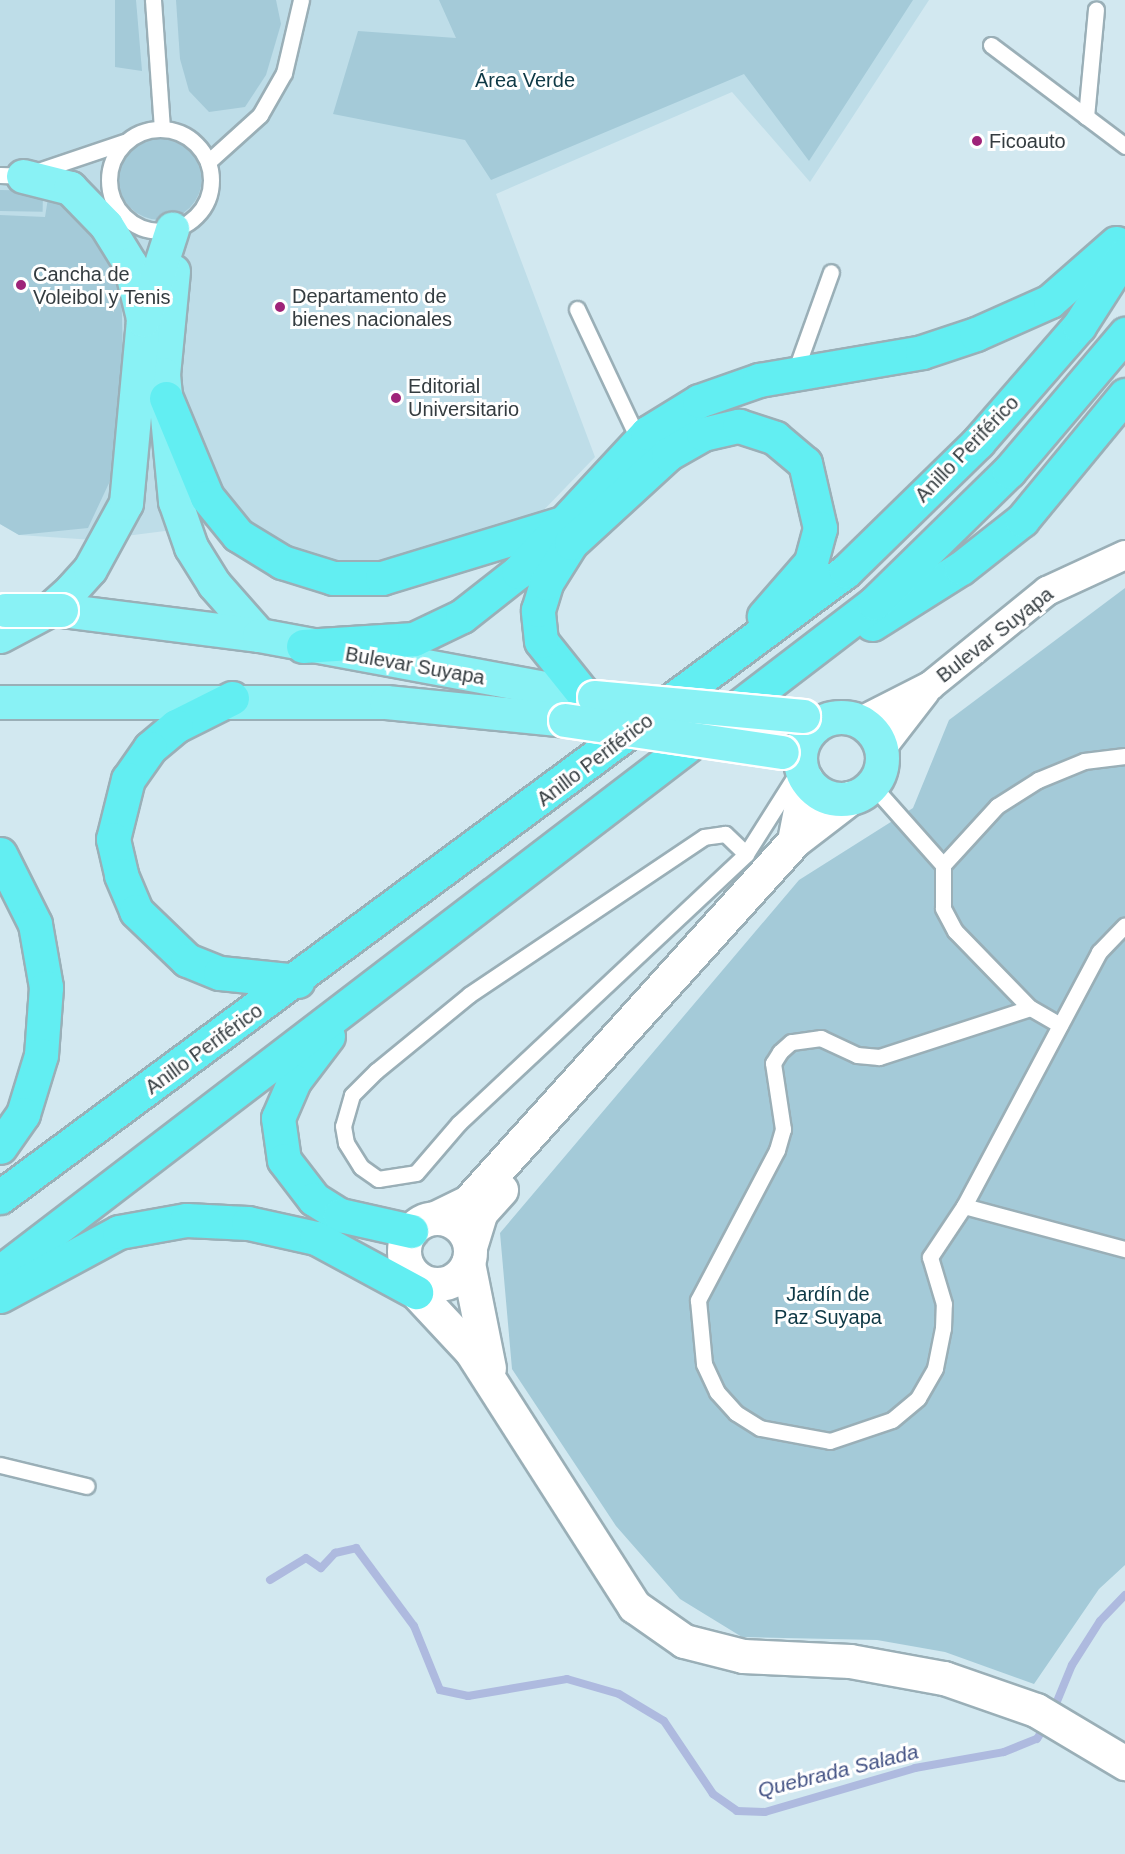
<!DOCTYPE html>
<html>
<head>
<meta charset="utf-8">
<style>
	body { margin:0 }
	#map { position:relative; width:1125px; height:1854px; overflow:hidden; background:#d2e8f0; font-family:Arial,sans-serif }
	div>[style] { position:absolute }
	.built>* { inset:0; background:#bedde8 }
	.green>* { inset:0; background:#a4cad8; transform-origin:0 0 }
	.round { border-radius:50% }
	.stream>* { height:8px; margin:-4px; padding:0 4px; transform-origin:4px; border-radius:4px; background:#aebadf }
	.roads { filter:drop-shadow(2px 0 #9aafb7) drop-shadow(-2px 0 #9aafb7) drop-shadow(0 2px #9aafb7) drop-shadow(0 -2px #9aafb7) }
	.service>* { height:15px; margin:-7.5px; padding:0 7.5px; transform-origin:7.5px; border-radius:7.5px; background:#fff }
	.service>.ring { margin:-7.5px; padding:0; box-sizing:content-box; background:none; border:15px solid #fff; border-radius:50% }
	.minor>* { height:28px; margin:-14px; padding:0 14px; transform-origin:14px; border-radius:14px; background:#fff }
	.tertiary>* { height:33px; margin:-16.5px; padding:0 16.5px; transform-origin:16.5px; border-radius:16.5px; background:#fff }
	.tertiary>.ring { margin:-16.5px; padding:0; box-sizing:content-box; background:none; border:33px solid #fff; border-radius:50% }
	.primary>* { height:33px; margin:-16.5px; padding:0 16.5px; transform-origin:16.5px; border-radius:16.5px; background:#89f2f5 }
	.primary>.ring { margin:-16.5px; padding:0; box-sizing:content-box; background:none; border:33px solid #89f2f5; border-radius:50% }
	.trunk>* { height:33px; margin:-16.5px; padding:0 16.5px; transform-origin:16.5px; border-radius:16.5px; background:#62eef2 }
	.bridges { filter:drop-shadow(2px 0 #fff) drop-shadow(-2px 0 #fff) drop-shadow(0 2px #fff) drop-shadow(0 -2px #fff) }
	.primary-bridge>* { height:33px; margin:-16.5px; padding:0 16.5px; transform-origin:16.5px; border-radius:16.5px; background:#89f2f5 }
	.dots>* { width:16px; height:16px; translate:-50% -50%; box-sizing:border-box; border:3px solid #fff; border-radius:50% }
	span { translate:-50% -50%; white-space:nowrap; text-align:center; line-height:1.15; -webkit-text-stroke:6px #fff; paint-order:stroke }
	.park-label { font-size:20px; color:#0e3946 }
	.poi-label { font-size:20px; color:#343c40 }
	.left { translate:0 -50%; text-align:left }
	.street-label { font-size:20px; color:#343c40 }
	.water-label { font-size:21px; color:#435284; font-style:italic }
</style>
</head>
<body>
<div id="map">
	<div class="built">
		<div style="clip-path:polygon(0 0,929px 0,810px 182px,732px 92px,496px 194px,595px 457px,539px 515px,371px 567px,302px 557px,244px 521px,94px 540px,19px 535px,0 524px)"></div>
	</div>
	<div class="green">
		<div style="clip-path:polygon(115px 0,136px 0,142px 71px,115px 67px)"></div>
		<div style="clip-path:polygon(176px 0,276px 0,281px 24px,266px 75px,245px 107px,209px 112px,189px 91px,180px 59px)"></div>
		<div style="clip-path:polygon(439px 0,913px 0,809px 161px,744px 74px,491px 180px,465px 140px,333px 114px,358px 31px,456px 38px)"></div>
		<div class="round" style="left:118px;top:136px;width:84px;height:84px"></div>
		<div style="left:0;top:190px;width:43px;height:21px;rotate:1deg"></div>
		<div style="clip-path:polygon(49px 192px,103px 234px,121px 276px,124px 400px,110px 481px,88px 528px,19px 535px,0 524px,0 215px,45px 217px)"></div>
		<div style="clip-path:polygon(1125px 588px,1125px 1565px,1099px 1589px,1034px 1684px,945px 1652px,877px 1640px,742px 1637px,680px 1599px,616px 1526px,512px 1369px,500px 1233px,799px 880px,913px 808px,949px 720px)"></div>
	</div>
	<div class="stream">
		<div style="left:270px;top:1580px;width:42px;rotate:-31.4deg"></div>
		<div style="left:306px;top:1558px;width:18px;rotate:34deg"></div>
		<div style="left:321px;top:1568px;width:21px;rotate:-47deg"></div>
		<div style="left:335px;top:1553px;width:22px;rotate:-13deg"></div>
		<div style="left:356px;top:1548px;width:97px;rotate:53.4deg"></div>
		<div style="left:414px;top:1626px;width:69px;rotate:67.9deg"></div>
		<div style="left:440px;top:1690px;width:29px;rotate:12deg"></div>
		<div style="left:468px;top:1696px;width:100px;rotate:-9.7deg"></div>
		<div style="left:567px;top:1679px;width:54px;rotate:16.1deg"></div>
		<div style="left:619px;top:1694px;width:52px;rotate:31deg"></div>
		<div style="left:664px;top:1721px;width:88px;rotate:56.1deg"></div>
		<div style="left:713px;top:1794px;width:29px;rotate:35deg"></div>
		<div style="left:737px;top:1811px;width:28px;rotate:2deg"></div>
		<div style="left:765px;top:1812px;width:156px;rotate:-16.3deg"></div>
		<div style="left:915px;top:1768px;width:90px;rotate:-10.2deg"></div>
		<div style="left:1004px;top:1752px;width:35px;rotate:-22deg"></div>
		<div style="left:1037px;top:1739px;width:17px;rotate:-59deg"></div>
		<div style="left:1053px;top:1711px;width:50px;rotate:-67.6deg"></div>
		<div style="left:1072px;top:1665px;width:52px;rotate:-57.5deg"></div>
		<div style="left:1100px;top:1621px;width:36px;rotate:-46deg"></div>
	</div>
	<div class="roads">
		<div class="service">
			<div style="left:153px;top:0;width:128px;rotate:86deg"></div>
			<div style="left:991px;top:45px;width:168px;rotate:37deg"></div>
			<div style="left:1086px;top:117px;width:108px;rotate:-84.7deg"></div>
			<div class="ring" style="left:109px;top:129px;width:87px;height:87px"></div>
			<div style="left:208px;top:162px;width:70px;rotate:-42.1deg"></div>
			<div style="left:260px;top:115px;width:48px;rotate:-60.3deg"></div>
			<div style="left:284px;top:73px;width:75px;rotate:-76.9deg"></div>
			<div style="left:0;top:175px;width:23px;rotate:2deg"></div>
			<div style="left:23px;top:176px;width:107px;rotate:-18.6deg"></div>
			<div style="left:577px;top:309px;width:146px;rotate:64.8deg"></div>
			<div style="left:795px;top:372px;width:106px;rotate:-70.2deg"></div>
			<div style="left:872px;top:785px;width:107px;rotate:48.4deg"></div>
			<div style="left:746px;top:854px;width:29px;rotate:-136deg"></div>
			<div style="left:725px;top:834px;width:21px;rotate:172deg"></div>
			<div style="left:704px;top:837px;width:283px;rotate:146.1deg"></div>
			<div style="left:469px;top:995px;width:120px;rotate:140.7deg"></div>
			<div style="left:376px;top:1071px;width:34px;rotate:135deg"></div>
			<div style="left:352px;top:1095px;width:32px;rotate:106deg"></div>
			<div style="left:343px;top:1126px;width:17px;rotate:80deg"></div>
			<div style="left:346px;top:1143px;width:28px;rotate:58deg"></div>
			<div style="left:361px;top:1167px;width:21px;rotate:35deg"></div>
			<div style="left:378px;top:1179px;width:38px;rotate:-9deg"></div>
			<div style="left:416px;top:1173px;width:66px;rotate:-49.3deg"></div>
			<div style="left:459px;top:1123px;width:393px;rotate:-43.1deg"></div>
			<div style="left:746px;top:854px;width:93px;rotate:-57.7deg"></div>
			<div style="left:1030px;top:1008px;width:159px;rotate:162deg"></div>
			<div style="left:879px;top:1057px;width:22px;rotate:-175deg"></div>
			<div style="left:857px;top:1055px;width:40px;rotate:-155deg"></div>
			<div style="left:821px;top:1038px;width:30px;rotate:172deg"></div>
			<div style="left:791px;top:1042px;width:15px;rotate:138deg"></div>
			<div style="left:780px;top:1052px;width:13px;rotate:122deg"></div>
			<div style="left:773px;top:1063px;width:67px;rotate:81.4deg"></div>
			<div style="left:783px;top:1129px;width:22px;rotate:106deg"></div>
			<div style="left:777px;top:1150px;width:170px;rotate:117.8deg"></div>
			<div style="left:698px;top:1300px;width:64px;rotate:84.6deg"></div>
			<div style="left:704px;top:1364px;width:31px;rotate:65deg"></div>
			<div style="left:717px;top:1392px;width:28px;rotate:48deg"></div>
			<div style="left:736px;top:1413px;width:28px;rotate:32deg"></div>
			<div style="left:760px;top:1428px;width:71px;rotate:10.5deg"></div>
			<div style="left:830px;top:1441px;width:65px;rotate:-18.7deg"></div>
			<div style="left:892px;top:1420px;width:34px;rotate:-40deg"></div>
			<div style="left:918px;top:1398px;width:34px;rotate:-60deg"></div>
			<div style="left:935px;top:1368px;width:41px;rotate:-78.7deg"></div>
			<div style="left:943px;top:1328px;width:24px;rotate:-88deg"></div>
			<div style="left:944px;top:1304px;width:49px;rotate:-106.6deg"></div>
			<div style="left:930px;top:1257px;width:61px;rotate:-56.3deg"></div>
			<div style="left:964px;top:1206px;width:288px;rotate:-62deg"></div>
			<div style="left:1099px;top:952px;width:37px;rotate:-46deg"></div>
			<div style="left:1060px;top:1025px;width:34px;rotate:-150deg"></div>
			<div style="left:1030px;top:1008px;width:107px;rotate:-134.2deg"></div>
			<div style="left:955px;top:931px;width:26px;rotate:-118deg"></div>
			<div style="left:943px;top:908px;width:43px;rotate:-90deg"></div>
			<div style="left:943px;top:865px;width:80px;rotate:-47.5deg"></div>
			<div style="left:997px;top:806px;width:49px;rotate:-32.4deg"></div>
			<div style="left:1038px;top:780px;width:50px;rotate:-22.4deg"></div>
			<div style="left:1084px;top:761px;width:41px;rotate:-7deg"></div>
			<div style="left:964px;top:1206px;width:167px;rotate:15deg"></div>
			<div style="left:0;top:1465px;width:89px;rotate:13.6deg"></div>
		</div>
		<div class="minor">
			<div style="left:859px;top:722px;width:80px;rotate:-26.9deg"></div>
			<div style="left:930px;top:686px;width:151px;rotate:-39.1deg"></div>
			<div style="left:1047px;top:591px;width:86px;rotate:-24.8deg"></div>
			<div style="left:881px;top:749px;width:72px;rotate:-52.3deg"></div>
		</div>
		<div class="tertiary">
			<div style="left:794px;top:841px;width:63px;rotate:-79deg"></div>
			<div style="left:435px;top:1218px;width:37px;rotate:-26deg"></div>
			<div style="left:468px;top:1202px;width:486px;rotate:-47.9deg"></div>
			<div style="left:794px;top:841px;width:71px;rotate:-37.5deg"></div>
			<div class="ring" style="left:404px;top:1218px;width:33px;height:33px"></div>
			<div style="left:470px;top:1247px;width:37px;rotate:-73deg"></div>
			<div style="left:481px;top:1212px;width:30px;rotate:-48deg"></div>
			<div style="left:468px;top:1263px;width:107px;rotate:78.7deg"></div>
			<div style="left:416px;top:1292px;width:81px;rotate:47deg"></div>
			<div style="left:471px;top:1351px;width:303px;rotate:57.4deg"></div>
			<div style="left:634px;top:1606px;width:61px;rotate:35deg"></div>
			<div style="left:684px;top:1641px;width:61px;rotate:14.3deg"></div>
			<div style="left:743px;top:1656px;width:107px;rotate:2.7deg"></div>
			<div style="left:850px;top:1661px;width:96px;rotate:10.3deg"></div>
			<div style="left:944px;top:1678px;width:97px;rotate:19.2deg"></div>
			<div style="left:1036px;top:1710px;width:104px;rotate:30.8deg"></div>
		</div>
		<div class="primary">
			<div style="left:23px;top:176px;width:49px;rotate:14.3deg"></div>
			<div style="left:70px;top:188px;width:52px;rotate:45.8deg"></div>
			<div style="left:106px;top:225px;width:46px;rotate:58.4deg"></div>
			<div style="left:130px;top:264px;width:56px;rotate:76.5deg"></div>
			<div style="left:173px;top:271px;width:103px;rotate:95.5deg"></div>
			<div style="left:163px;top:374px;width:128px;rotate:84.6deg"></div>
			<div style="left:175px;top:501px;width:49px;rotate:70.8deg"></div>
			<div style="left:191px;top:547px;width:44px;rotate:58.1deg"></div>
			<div style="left:214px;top:584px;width:68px;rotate:48.6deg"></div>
			<div style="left:61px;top:610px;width:200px;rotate:7.2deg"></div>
			<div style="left:259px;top:635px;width:341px;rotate:10.5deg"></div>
			<div style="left:0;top:636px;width:55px;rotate:-28deg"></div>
			<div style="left:49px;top:610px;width:30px;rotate:-42deg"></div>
			<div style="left:71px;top:590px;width:28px;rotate:-48deg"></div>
			<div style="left:90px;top:569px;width:75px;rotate:-61.4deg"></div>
			<div style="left:126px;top:503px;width:184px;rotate:-84.7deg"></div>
			<div style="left:143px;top:320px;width:96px;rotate:-72.3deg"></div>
			<div style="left:0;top:702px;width:386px"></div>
			<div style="left:386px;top:702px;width:180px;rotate:5.7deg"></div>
			<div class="ring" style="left:800px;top:717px;width:49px;height:49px"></div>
		</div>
		<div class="trunk">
			<div style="left:166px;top:398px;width:107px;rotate:67.5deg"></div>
			<div style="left:207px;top:497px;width:49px;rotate:50.8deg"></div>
			<div style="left:238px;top:535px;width:52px;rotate:31.5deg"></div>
			<div style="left:282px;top:562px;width:53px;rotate:17.4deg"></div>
			<div style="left:333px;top:578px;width:49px"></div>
			<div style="left:382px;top:578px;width:185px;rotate:-17deg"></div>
			<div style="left:872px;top:624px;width:105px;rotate:-32.2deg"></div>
			<div style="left:961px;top:568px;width:78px;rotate:-38.2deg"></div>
			<div style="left:1022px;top:520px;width:162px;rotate:-50.5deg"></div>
			<div style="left:303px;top:646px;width:111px;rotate:-3.6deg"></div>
			<div style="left:414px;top:639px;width:53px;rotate:-25.6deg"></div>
			<div style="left:462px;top:616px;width:71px;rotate:-38.2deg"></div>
			<div style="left:518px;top:572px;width:190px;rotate:-47.1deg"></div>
			<div style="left:647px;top:433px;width:61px;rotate:-31.6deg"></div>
			<div style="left:699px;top:401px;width:64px;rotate:-19.3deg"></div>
			<div style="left:759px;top:380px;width:165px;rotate:-9.7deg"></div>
			<div style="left:922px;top:352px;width:57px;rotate:-18.4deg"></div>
			<div style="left:976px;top:334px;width:81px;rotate:-24deg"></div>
			<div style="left:1050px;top:301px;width:88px;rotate:-41.3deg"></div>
			<div style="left:585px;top:696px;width:70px;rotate:-128.7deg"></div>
			<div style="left:541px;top:641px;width:31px;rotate:-96deg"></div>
			<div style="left:538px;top:610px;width:28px;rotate:-73deg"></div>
			<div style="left:546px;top:583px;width:47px;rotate:-58deg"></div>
			<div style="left:571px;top:543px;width:132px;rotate:-42.5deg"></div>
			<div style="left:668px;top:454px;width:40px;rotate:-29.7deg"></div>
			<div style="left:703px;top:434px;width:37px;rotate:-13deg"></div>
			<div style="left:739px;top:426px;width:38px;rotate:18deg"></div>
			<div style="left:775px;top:438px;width:39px;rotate:40deg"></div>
			<div style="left:805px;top:463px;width:67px;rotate:77deg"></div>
			<div style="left:820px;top:528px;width:35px;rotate:105deg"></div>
			<div style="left:811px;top:562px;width:72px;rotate:131deg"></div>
			<div style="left:232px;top:698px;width:63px;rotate:153.4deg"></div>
			<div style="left:176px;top:726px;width:34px;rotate:140deg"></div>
			<div style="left:150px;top:748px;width:38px;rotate:125deg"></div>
			<div style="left:128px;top:779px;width:62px;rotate:104deg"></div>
			<div style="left:113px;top:839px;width:37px;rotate:77deg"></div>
			<div style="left:121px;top:875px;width:39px;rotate:67deg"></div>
			<div style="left:136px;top:911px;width:71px;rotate:43.9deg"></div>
			<div style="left:187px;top:960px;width:35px;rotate:22deg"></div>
			<div style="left:220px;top:973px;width:78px;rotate:5.9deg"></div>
			<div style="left:0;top:854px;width:78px;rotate:63.4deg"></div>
			<div style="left:35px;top:924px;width:64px;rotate:80.1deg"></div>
			<div style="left:46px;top:987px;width:68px;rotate:94.2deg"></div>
			<div style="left:41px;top:1055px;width:62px;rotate:107deg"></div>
			<div style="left:23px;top:1114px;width:40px;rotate:124.9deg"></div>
			<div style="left:328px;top:1036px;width:56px;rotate:127.1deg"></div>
			<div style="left:294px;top:1081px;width:40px;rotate:113.4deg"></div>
			<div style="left:278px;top:1118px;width:42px;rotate:81.9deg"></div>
			<div style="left:284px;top:1160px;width:49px;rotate:52.4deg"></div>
			<div style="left:314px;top:1199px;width:31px;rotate:32deg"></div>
			<div style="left:340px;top:1215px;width:73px;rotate:12.7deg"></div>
			<div style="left:0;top:1197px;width:1052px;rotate:-36.5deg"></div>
			<div style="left:846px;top:571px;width:185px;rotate:-44.3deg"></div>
			<div style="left:978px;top:442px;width:154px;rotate:-49deg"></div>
			<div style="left:1079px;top:326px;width:85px;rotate:-57.4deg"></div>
			<div style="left:0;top:1272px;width:1101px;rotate:-37.43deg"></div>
			<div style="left:874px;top:603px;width:189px;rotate:-44.4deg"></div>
			<div style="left:1009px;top:471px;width:180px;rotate:-49.7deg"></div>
			<div style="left:0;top:1296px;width:135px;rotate:-28.3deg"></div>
			<div style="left:119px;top:1232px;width:68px;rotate:-10.2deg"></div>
			<div style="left:186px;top:1220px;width:62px;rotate:2.8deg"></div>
			<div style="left:248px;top:1223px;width:70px;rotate:12.4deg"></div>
			<div style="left:316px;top:1238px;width:114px;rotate:28.4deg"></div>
		</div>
	</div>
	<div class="bridges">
		<div class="primary-bridge">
			<div style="left:5px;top:610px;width:56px"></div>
			<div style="left:594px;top:697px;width:210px;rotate:5.2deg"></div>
			<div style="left:565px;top:720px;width:219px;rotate:8.4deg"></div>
		</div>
	</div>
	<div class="dots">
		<div style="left:977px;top:141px;background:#9e2379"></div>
		<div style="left:21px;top:285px;background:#9e2379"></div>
		<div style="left:280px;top:307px;background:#9e2379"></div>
		<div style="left:396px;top:398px;background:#9e2379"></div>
	</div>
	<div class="park-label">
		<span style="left:525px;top:80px">Área Verde</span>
		<span style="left:828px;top:1306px">Jardín de<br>Paz Suyapa</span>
	</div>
	<div class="poi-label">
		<span class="left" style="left:989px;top:141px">Ficoauto</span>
		<span class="left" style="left:33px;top:286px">Cancha de<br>Voleibol y Tenis</span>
		<span class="left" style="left:292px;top:308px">Departamento de<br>bienes nacionales</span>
		<span class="left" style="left:408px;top:398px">Editorial<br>Universitario</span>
	</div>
	<div class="street-label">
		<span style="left:967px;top:449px;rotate:-46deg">Anillo Periférico</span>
		<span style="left:995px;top:635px;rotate:-38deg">Bulevar Suyapa</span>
		<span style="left:415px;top:666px;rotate:10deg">Bulevar Suyapa</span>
		<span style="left:595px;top:760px;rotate:-37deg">Anillo Periférico</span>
		<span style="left:204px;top:1049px;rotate:-36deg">Anillo Periférico</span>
	</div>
	<div class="water-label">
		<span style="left:838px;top:1771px;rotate:-14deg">Quebrada Salada</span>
	</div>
</div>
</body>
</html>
